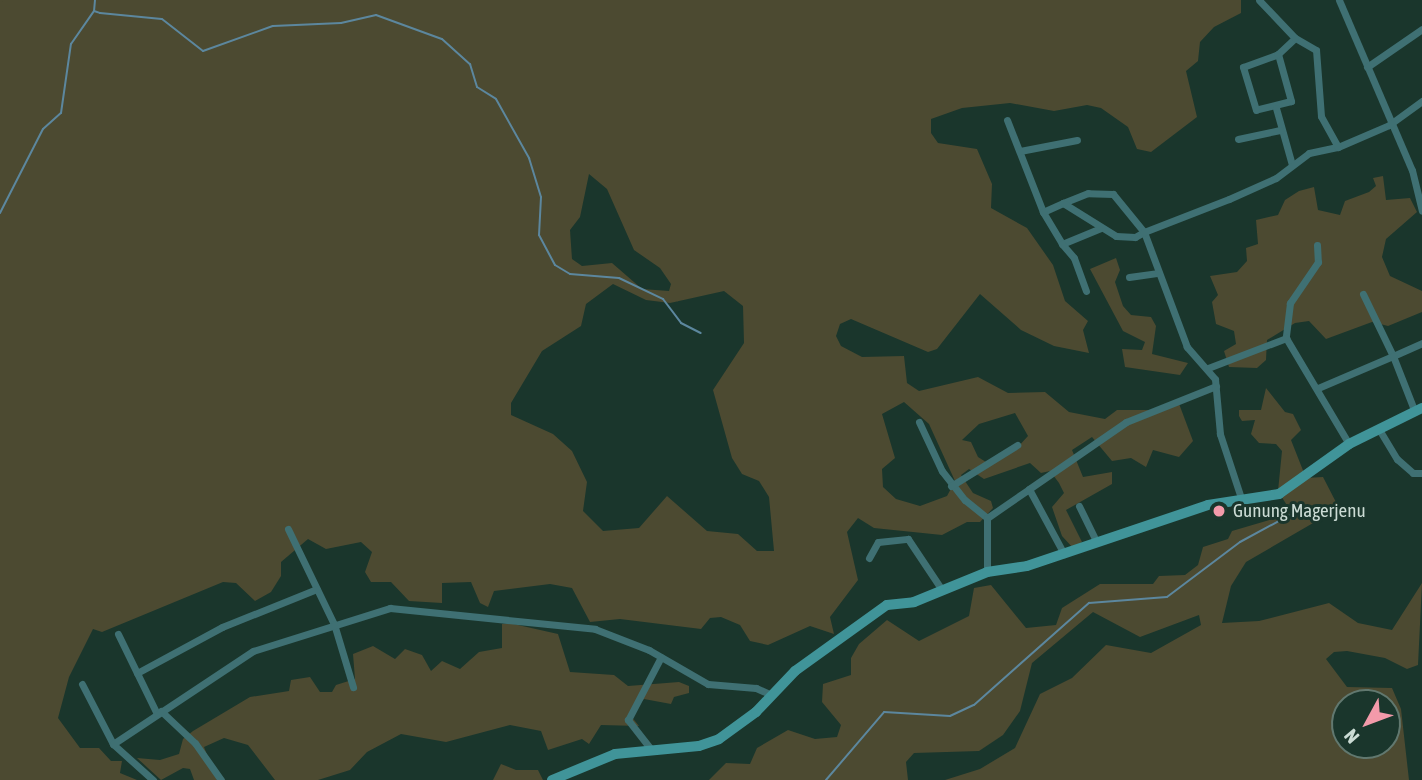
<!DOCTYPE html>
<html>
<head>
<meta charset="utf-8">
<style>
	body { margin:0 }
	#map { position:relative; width:1422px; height:780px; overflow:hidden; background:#1a362c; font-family:"Asap Condensed",sans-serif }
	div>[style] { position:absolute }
	.green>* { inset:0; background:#4c4a31 }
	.stream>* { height:2px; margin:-1px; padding:0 1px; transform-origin:1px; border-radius:1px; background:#5c879e }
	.minor>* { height:7px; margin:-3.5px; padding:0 3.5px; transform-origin:3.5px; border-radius:3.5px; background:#3f7073 }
	.secondary>* { height:10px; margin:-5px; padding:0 5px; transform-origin:5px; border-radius:5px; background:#409499 }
	.dots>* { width:19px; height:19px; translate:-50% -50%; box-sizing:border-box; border:4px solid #1a362c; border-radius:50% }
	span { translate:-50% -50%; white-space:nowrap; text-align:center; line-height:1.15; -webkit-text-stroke:6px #1a362c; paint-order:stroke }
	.poi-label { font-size:19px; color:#cbdbd4 }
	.left { translate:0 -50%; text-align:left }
	.north { position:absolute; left:1331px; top:689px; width:70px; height:70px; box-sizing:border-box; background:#1a362c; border:2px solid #61786f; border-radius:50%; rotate:229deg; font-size:19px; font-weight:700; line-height:28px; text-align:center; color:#cbdbd4 }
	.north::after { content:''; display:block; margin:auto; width:24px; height:32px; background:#f39aaa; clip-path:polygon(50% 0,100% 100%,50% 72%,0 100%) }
</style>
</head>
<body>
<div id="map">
	<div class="green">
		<div style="clip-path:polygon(evenodd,0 0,1241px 0,1241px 13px,1214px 27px,1200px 42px,1198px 61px,1186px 71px,1197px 117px,1151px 152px,1137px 149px,1128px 127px,1101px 108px,1087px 105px,1054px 111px,1010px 103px,962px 108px,931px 119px,931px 133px,938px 143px,977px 149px,992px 184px,991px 208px,1027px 228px,1053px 265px,1065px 301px,1088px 321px,1083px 330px,1089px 353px,1054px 346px,1021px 330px,980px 294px,937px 349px,928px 352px,851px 319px,840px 324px,836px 336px,841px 346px,862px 357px,904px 356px,907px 383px,919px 391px,978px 377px,1008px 393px,1045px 392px,1069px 412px,1105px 419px,1117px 410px,1154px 410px,1178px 401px,1193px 441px,1179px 457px,1153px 450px,1146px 467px,1131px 458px,1112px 461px,1092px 437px,1072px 450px,1083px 477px,1112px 472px,1112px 484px,1066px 510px,1082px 542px,1073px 548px,1062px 536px,1052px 507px,1064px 493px,1059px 483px,1050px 471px,1041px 473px,1030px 463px,984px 479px,969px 469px,961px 475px,973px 493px,991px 501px,993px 508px,980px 522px,967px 522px,942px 535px,874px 528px,858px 518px,847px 532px,858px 580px,830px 617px,834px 634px,810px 626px,768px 645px,750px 641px,740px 625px,721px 617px,710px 618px,701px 629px,620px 619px,590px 622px,572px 588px,550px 584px,494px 591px,488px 607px,480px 603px,471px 582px,442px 583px,442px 603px,409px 601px,391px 582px,371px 582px,365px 572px,372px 552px,361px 542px,326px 549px,308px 539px,281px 562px,281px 576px,271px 592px,255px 601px,236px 583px,223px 582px,102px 632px,93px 629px,69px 677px,58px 718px,80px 748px,99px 748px,111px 761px,122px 761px,120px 773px,137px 780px,0 780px,0 0,589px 174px,607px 189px,634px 250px,660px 268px,671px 284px,669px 291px,642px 289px,612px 263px,582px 266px,572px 259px,570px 230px,580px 217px,589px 174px,0 0,613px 284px,646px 300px,670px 303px,724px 291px,743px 306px,744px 343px,713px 390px,732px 458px,742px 474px,759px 481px,769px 497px,774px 551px,757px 551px,738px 534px,707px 531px,667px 496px,639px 528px,603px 531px,583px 511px,587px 482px,572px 451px,553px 434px,511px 415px,511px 403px,542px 351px,581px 326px,586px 304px,613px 284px,0 0,904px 402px,929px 424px,955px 481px,947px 496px,920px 506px,896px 499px,883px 487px,882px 469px,895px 458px,882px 414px,904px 402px,0 0,1015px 413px,1028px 436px,1015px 450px,989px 464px,978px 457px,971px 442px,962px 440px,979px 424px,1015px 413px)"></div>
		<div style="clip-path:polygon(1383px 176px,1386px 200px,1410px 198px,1417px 212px,1386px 239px,1382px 257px,1390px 276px,1422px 291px,1422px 312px,1388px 326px,1372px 322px,1326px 339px,1309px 321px,1295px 323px,1267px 340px,1266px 360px,1257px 368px,1229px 367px,1224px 351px,1236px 344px,1234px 331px,1216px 324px,1212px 302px,1218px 295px,1210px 276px,1237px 272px,1247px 261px,1246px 248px,1258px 244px,1256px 220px,1278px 215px,1285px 200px,1299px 191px,1314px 187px,1318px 210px,1340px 215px,1345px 201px,1369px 192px,1376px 186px,1373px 178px)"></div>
		<div style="clip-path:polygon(1116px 258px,1120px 270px,1115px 282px,1123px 306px,1131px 315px,1151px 317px,1156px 326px,1152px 354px,1188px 363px,1180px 375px,1125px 367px,1122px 349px,1142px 350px,1145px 342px,1123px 331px,1090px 269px)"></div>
		<div style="clip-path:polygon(evenodd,1266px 388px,1285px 412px,1293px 414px,1301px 430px,1291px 440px,1306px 478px,1323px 477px,1339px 508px,1246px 562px,1231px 586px,1222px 623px,1259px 621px,1329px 603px,1358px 623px,1392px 630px,1422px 583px,1418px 665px,1407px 669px,1385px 658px,1347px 651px,1334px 652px,1326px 659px,1347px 687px,1392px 688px,1401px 709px,1409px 780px,945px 780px,980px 769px,1015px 748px,1040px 694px,1072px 678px,1106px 645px,1151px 653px,1201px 625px,1199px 615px,1140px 637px,1093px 612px,1032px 663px,1020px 711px,1003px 735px,979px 751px,914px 753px,906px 762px,908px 780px,709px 780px,726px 763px,750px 764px,757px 748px,788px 730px,815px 739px,837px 737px,841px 725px,822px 702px,823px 684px,851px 675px,851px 658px,859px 644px,887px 620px,919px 641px,969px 616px,974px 588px,991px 585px,1026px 628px,1056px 625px,1062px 608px,1100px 584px,1153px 584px,1159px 576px,1185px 575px,1198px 565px,1203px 547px,1228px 539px,1232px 531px,1280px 517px,1288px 507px,1278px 491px,1282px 451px,1276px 444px,1259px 443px,1251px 434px,1255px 420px,1242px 421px,1239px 416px,1239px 410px,1261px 410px,1266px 388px,1345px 703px,1387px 703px,1387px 745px,1345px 745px,1345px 703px)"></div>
		<div style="clip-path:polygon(509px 623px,558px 634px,570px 672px,614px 675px,628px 686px,679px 682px,689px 686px,689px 693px,674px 697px,671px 704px,644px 699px,630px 715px,639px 726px,601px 725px,589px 744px,582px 739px,548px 750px,541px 731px,510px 725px,446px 742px,401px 734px,367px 752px,350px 770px,318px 780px,275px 780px,248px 745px,224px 738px,204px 747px,217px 780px,194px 780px,190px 769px,183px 768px,161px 780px,137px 758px,160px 760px,179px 754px,183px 739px,193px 731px,250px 697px,289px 691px,291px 680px,310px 677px,320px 692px,332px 692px,336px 685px,355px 679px,353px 654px,373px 646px,395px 659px,405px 649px,422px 655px,431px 671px,442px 661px,460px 669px,479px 652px,502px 648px,502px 624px)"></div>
		<div style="clip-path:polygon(501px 764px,516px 770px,538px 770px,543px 780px,493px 780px)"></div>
	</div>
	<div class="stream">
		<div style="left:95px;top:0;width:11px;rotate:95deg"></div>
		<div style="left:94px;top:11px;width:6px;rotate:18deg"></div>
		<div style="left:100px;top:13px;width:62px;rotate:5.5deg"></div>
		<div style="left:162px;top:19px;width:52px;rotate:38deg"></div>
		<div style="left:203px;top:51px;width:74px;rotate:-19.7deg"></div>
		<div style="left:273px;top:26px;width:68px;rotate:-2.5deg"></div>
		<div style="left:341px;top:23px;width:36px;rotate:-13deg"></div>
		<div style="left:376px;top:15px;width:70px;rotate:20deg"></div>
		<div style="left:442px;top:39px;width:38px;rotate:42deg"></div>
		<div style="left:470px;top:64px;width:24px;rotate:73deg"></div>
		<div style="left:477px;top:87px;width:22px;rotate:32deg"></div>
		<div style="left:496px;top:99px;width:68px;rotate:60.8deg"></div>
		<div style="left:529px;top:158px;width:41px;rotate:72.9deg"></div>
		<div style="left:541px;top:197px;width:38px;rotate:93deg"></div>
		<div style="left:539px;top:235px;width:34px;rotate:62deg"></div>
		<div style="left:555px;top:265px;width:17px;rotate:31deg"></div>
		<div style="left:570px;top:274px;width:49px;rotate:4.7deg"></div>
		<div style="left:619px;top:278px;width:49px;rotate:25.5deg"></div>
		<div style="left:663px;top:299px;width:30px;rotate:53deg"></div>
		<div style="left:681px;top:323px;width:22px;rotate:27deg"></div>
		<div style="left:0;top:213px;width:94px;rotate:-62.9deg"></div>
		<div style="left:43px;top:129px;width:24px;rotate:-42deg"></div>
		<div style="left:61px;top:113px;width:70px;rotate:-81.8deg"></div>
		<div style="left:71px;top:44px;width:40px;rotate:-55.1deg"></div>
		<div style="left:826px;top:780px;width:89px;rotate:-49.5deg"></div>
		<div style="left:884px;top:712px;width:66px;rotate:3.5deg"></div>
		<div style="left:950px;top:716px;width:26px;rotate:-25deg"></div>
		<div style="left:974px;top:705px;width:154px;rotate:-41.6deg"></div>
		<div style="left:1089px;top:603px;width:78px;rotate:-4.4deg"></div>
		<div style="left:1167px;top:597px;width:91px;rotate:-37deg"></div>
		<div style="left:1240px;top:542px;width:69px;rotate:-28.4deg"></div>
	</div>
	<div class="minor">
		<div style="left:1339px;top:0;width:185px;rotate:66.8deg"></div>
		<div style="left:1412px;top:170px;width:42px;rotate:76.3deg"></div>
		<div style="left:1278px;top:54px;width:49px;rotate:74.5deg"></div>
		<div style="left:1291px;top:101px;width:36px;rotate:166deg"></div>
		<div style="left:1256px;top:110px;width:45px;rotate:-106.8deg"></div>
		<div style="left:1243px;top:67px;width:37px;rotate:-20deg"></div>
		<div style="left:1278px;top:54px;width:23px;rotate:-43deg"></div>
		<div style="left:1367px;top:67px;width:67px;rotate:-34.6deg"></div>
		<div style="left:1276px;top:108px;width:59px;rotate:74.3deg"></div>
		<div style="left:1007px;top:120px;width:99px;rotate:68.6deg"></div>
		<div style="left:1238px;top:139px;width:43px;rotate:-12.1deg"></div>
		<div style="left:1338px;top:147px;width:56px;rotate:-23.3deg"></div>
		<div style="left:1389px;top:125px;width:41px;rotate:-36deg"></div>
		<div style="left:1020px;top:151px;width:58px;rotate:-10.9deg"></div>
		<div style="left:1063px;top:203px;width:22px;rotate:156deg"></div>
		<div style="left:1043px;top:212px;width:37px;rotate:59deg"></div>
		<div style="left:1062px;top:244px;width:42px;rotate:-22.3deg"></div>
		<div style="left:1062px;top:244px;width:18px;rotate:49deg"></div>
		<div style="left:1074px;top:258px;width:35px;rotate:70deg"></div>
		<div style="left:1317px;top:245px;width:17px;rotate:87deg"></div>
		<div style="left:1318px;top:262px;width:50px;rotate:124.3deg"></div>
		<div style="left:1290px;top:303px;width:35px;rotate:97deg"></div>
		<div style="left:1286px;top:338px;width:123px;rotate:59.3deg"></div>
		<div style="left:1129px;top:277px;width:28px;rotate:-8deg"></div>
		<div style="left:1363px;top:294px;width:69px;rotate:64.2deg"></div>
		<div style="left:1393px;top:356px;width:32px;rotate:-24deg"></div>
		<div style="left:1208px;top:368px;width:84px;rotate:-21deg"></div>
		<div style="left:1318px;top:388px;width:82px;rotate:-23.1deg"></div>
		<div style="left:1393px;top:356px;width:60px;rotate:68.6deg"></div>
		<div style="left:919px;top:422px;width:54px;rotate:64.9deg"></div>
		<div style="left:942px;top:471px;width:37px;rotate:52deg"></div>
		<div style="left:965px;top:500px;width:28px;rotate:39deg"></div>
		<div style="left:987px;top:518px;width:51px;rotate:-34.6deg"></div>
		<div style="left:1029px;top:489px;width:74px;rotate:61.7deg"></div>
		<div style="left:1380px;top:431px;width:33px;rotate:59deg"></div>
		<div style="left:1397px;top:459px;width:21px;rotate:41deg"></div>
		<div style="left:1413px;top:473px;width:8px"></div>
		<div style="left:951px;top:486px;width:78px;rotate:-31.8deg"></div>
		<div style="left:1029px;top:489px;width:118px;rotate:-34.6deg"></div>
		<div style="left:1126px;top:422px;width:97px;rotate:-21.8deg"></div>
		<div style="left:1242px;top:501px;width:71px;rotate:-108.2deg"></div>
		<div style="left:1220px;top:434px;width:55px;rotate:-95.2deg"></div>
		<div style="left:1215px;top:379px;width:43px;rotate:-131.2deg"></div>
		<div style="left:1187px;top:347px;width:123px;rotate:-110.5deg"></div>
		<div style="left:1144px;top:232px;width:49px;rotate:-129.2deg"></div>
		<div style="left:1113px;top:194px;width:25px;rotate:-178deg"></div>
		<div style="left:1088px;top:193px;width:27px;rotate:158deg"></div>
		<div style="left:1063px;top:203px;width:62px;rotate:31.9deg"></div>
		<div style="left:1116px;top:236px;width:19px;rotate:3deg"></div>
		<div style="left:1135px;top:237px;width:10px;rotate:-29deg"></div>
		<div style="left:1144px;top:232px;width:91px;rotate:-21.2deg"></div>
		<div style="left:1229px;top:199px;width:51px;rotate:-24.1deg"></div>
		<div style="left:1276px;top:178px;width:41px;rotate:-37.1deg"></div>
		<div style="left:1309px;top:153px;width:30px;rotate:-12deg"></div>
		<div style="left:1338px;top:147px;width:35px;rotate:-119deg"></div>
		<div style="left:1321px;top:116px;width:66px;rotate:-94.3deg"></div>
		<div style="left:1316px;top:50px;width:24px;rotate:-150deg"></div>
		<div style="left:1295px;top:38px;width:52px;rotate:-133.5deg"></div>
		<div style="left:1079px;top:506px;width:39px;rotate:64deg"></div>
		<div style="left:987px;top:518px;width:54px;rotate:90deg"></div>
		<div style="left:288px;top:529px;width:106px;rotate:64.2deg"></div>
		<div style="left:334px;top:624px;width:66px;rotate:73.2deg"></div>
		<div style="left:869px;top:558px;width:18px;rotate:-61deg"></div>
		<div style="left:878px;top:542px;width:30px;rotate:-6deg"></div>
		<div style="left:908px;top:539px;width:61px;rotate:56.3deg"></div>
		<div style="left:118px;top:634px;width:89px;rotate:64deg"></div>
		<div style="left:137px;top:673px;width:97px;rotate:-28.4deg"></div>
		<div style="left:222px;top:627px;width:102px;rotate:-21.8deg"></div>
		<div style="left:82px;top:684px;width:68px;rotate:62.7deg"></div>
		<div style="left:113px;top:744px;width:54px;rotate:42deg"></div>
		<div style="left:161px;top:711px;width:47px;rotate:43.3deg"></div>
		<div style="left:195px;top:743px;width:45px;rotate:54.9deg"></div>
		<div style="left:113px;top:744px;width:168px;rotate:-33.6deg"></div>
		<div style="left:253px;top:651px;width:144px;rotate:-17.4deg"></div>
		<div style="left:390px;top:608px;width:206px;rotate:5.8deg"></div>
		<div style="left:595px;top:629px;width:58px;rotate:21.3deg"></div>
		<div style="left:649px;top:650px;width:68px;rotate:30deg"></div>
		<div style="left:708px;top:684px;width:48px;rotate:4.8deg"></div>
		<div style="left:756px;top:688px;width:17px;rotate:24deg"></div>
		<div style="left:650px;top:748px;width:36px;rotate:-128deg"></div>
		<div style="left:628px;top:720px;width:71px;rotate:-62.4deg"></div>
	</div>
	<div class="secondary">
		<div style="left:552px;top:780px;width:68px;rotate:-22.4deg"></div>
		<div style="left:615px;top:754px;width:84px;rotate:-5.4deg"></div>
		<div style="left:699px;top:746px;width:21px;rotate:-19deg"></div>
		<div style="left:719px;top:739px;width:46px;rotate:-36.1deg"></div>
		<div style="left:756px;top:712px;width:57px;rotate:-46.4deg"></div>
		<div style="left:795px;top:671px;width:113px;rotate:-35.7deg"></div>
		<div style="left:887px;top:605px;width:27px;rotate:-6deg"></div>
		<div style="left:914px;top:602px;width:79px;rotate:-22.3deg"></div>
		<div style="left:987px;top:572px;width:40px;rotate:-8.5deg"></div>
		<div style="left:1027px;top:566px;width:191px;rotate:-18.6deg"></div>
		<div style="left:1208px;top:505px;width:72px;rotate:-8.8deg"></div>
		<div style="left:1279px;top:494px;width:86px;rotate:-35.5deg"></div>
		<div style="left:1349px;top:444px;width:81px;rotate:-26.3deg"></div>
	</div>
	<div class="dots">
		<div style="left:1219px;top:511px;background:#f39aaa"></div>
	</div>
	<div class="poi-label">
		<span class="left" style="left:1233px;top:511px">Gunung Magerjenu</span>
	</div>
	<div class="north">N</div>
</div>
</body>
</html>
